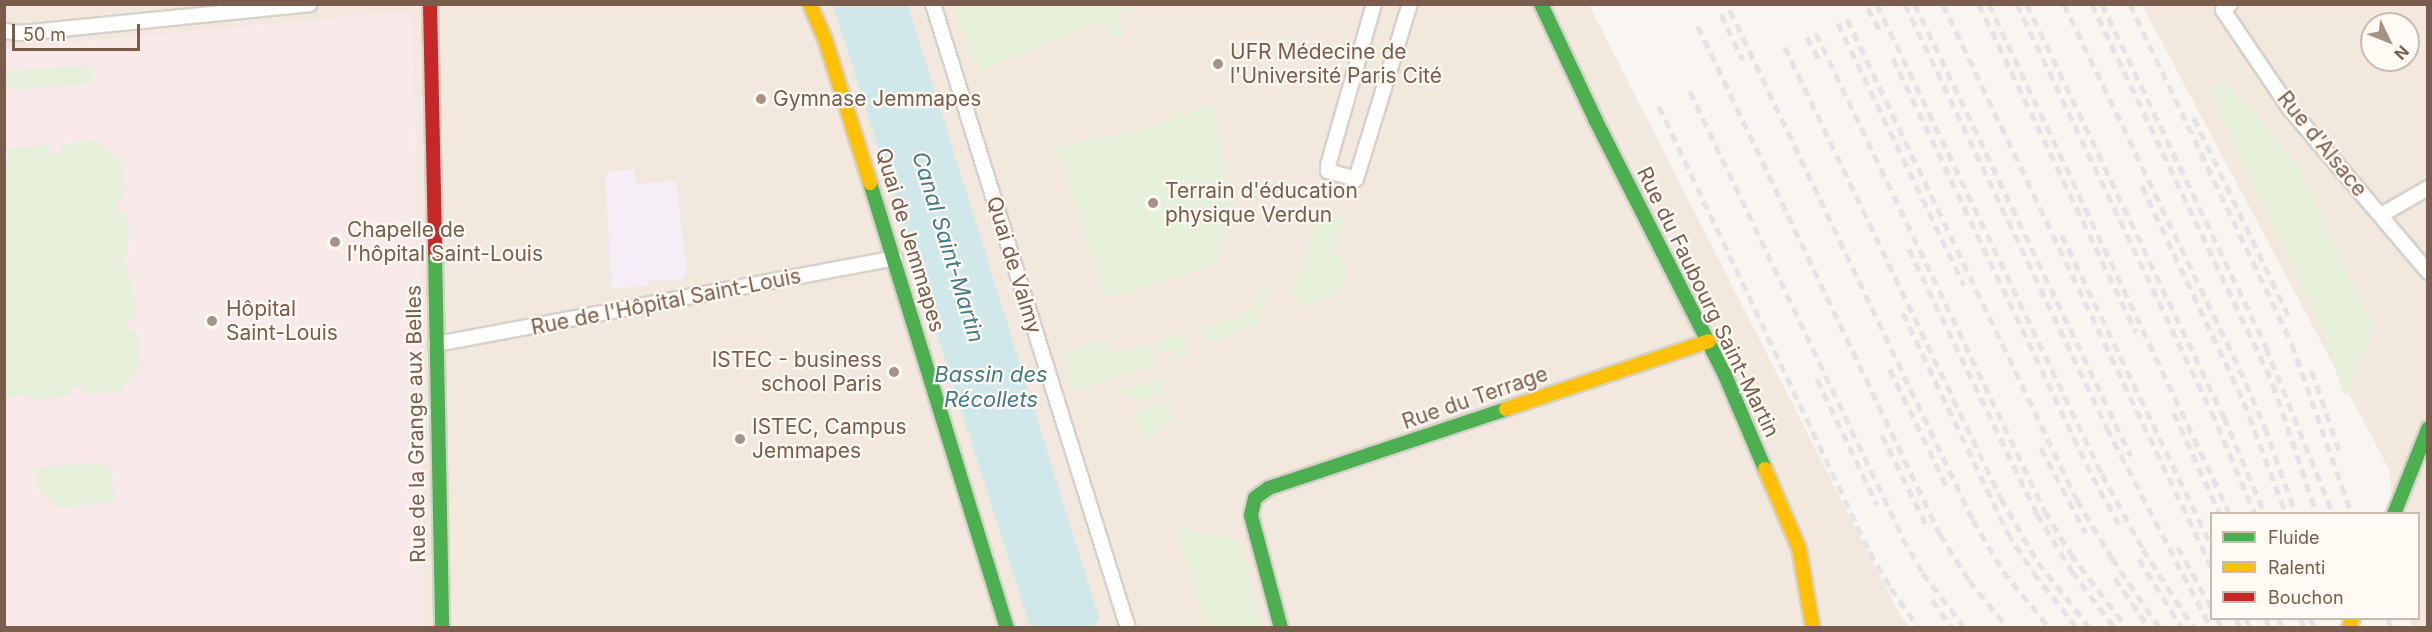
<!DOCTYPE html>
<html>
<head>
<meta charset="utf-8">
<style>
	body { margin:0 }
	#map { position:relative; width:2432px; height:632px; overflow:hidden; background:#f9f5f0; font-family:Inter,sans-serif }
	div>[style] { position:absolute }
	.residential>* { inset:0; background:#f2e8de }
	.education>* { inset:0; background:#f6eef6 }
	.medical>* { inset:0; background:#fae9e9 }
	.green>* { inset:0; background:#e7f0db }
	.water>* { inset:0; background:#d0e8ea }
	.roads { filter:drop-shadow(2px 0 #d7d1cb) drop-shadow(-2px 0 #d7d1cb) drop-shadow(0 2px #d7d1cb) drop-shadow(0 -2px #d7d1cb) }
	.street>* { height:14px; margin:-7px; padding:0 7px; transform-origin:7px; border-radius:7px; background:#fefefd }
	.fast>* { height:14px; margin:-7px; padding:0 7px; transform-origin:7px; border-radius:7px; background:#4caf50 }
	.slow>* { height:14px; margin:-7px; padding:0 7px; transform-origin:7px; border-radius:7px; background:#ffc107 }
	.jam>* { height:14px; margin:-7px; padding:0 7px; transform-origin:7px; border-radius:7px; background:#c62828 }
	.rail>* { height:4.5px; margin-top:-2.25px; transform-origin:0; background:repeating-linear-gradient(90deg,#e6e3e7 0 9px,transparent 0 15px) }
	.dots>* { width:16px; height:16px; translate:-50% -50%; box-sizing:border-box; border:3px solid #fffaf3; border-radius:50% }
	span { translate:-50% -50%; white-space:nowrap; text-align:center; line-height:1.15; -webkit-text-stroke:4.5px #fffaf3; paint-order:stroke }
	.poi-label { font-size:21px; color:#7a5c4d }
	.left { translate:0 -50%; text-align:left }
	.right { translate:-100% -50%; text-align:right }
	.street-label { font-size:21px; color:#7a5c4d }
	.water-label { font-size:22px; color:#437c86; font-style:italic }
	.frame { position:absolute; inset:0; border:6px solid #7a5c4d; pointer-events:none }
	.legend { position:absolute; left:2210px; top:512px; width:210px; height:108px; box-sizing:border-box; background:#fffaf3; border:2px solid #cabbb1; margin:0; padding:8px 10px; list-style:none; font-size:18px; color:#7a5c4d }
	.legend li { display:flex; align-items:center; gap:12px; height:30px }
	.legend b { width:30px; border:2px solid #cabbb1 }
	.north { position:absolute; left:2360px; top:12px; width:60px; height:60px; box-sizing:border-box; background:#fffaf3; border:2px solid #cabbb1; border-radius:50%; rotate:133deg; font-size:16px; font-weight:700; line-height:24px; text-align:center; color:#7a5c4d }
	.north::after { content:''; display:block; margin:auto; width:21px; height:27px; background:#a69286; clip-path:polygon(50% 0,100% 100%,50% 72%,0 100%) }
	.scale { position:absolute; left:12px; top:24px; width:128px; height:27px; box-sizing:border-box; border:3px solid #7a5c4d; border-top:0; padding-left:8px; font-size:18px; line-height:21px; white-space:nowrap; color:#7a5c4d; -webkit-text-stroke:4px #fffaf3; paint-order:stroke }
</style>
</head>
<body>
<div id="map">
	<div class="residential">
		<div style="clip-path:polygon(4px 5px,1589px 5px,1901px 617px,1910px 627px,5px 627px)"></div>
		<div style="clip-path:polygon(evenodd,2142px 5px,2427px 5px,2427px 627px,2412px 627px,2409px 619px,2418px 618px,2418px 514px,2393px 513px,2390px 471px,2142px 5px,2372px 24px,2408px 24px,2408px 60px,2372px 60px,2372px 24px)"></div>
	</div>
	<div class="education">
		<div style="clip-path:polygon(634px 169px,636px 184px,676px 180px,687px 275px,683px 275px,682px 280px,647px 281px,648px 286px,612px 288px,605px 176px,607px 172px)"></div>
	</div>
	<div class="medical">
		<div style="clip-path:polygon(404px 11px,413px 19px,425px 627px,5px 627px,4px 49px)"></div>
	</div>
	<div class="green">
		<div style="clip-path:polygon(953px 5px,953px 4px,1139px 5px,1116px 14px,1124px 34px,1112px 39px,1104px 20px,984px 69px,968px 51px)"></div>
		<div style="clip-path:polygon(92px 66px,94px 83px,17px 90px,5px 84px,5px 72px,13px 70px)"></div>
		<div style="clip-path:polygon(2226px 80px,2238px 100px,2245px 98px,2300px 169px,2374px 327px,2349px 393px,2344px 395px,2319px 322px,2207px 88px)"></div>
		<div style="clip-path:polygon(1214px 103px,1234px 211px,1218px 264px,1111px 297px,1104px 296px,1056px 146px,1149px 128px)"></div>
		<div style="clip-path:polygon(101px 140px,102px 150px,111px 149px,112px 158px,121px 157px,125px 198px,116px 199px,117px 212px,126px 211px,130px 253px,125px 254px,126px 265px,127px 277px,132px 276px,136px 317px,127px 319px,128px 331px,137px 330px,141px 371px,132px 372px,132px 381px,124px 382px,124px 391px,84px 395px,83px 386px,71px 387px,71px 396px,29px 400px,28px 395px,6px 397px,5px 403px,4px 162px,8px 161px,7px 149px,48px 145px,49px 155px,61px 154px,61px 144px)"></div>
		<div style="clip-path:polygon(1319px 211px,1345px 218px,1335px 254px,1345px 262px,1346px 274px,1340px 293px,1304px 306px,1292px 295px)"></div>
		<div style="clip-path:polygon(1260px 286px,1269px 288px,1258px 326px,1207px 343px,1202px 328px,1243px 316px,1241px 310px,1254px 306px)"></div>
		<div style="clip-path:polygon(1183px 334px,1189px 354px,1174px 359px,1170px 349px,1159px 352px,1156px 342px)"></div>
		<div style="clip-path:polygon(1107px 339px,1111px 353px,1120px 350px,1121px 353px,1149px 345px,1155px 365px,1073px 391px,1061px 353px)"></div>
		<div style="clip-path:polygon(1162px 378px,1166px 392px,1131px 402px,1129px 395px,1120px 397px,1118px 391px)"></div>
		<div style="clip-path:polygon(1168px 402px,1174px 418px,1158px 429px,1145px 445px,1134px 412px)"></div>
		<div style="clip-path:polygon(101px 462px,112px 469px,115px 498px,113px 502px,60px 508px,35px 488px,34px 468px)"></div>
		<div style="clip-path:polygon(1175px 527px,1240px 540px,1264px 627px,1207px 627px)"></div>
	</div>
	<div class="water">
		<div style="clip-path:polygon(833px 5px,908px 5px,1097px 611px,1099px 618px,1093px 627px,1030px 627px)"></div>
	</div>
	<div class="roads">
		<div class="street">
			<div style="left:933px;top:4px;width:654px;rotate:72.65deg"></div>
			<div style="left:1374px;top:4px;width:168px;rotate:105.9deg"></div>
			<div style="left:1328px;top:166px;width:5px;rotate:90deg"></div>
			<div style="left:1328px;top:171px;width:29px;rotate:16deg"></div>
			<div style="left:1356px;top:179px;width:183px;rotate:-72.9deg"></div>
			<div style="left:2230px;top:4px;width:9px;rotate:139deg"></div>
			<div style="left:2223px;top:10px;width:120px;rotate:55.9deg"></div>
			<div style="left:2290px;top:109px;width:214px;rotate:49.7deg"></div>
			<div style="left:4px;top:31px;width:17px;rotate:7deg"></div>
			<div style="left:21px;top:33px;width:290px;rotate:-5.7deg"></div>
			<div style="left:2381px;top:215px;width:54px;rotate:-29.9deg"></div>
			<div style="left:436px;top:344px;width:467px;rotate:-10.6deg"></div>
		</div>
		<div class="fast">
			<div style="left:1541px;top:4px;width:127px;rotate:64.8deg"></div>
			<div style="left:1595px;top:119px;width:285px;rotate:63.1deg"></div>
			<div style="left:1724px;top:373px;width:104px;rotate:66.9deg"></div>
			<div style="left:870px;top:183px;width:466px;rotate:72.9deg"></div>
			<div style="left:435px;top:253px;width:375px;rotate:88.9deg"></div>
			<div style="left:2394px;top:514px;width:92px;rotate:-68.2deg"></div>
			<div style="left:1281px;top:628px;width:117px;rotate:-104.9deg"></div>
			<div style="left:1251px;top:515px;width:17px;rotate:-77deg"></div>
			<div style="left:1255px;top:498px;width:17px;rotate:-36deg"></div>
			<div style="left:1269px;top:488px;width:250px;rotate:-18.4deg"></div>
		</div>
		<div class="slow">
			<div style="left:810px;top:4px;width:38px;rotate:67deg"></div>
			<div style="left:825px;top:39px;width:151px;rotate:72.6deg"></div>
			<div style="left:1506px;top:409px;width:214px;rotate:-18.5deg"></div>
			<div style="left:1765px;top:469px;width:86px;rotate:66.7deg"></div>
			<div style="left:1799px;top:548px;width:81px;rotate:80.1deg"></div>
			<div style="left:2349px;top:628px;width:11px;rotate:-68deg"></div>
		</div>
		<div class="jam">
			<div style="left:430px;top:4px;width:249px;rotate:88.8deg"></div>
		</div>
	</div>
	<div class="rail">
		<div style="left:1877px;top:4px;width:521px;rotate:64.42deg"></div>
		<div style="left:2102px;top:474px;width:85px;rotate:61.3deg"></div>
		<div style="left:2143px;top:549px;width:94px;rotate:57.2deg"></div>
		<div style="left:1905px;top:4px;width:470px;rotate:64.5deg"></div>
		<div style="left:2107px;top:428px;width:225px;rotate:62.5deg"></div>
		<div style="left:1915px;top:4px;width:501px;rotate:64.46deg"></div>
		<div style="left:1943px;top:4px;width:625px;rotate:64.5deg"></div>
		<div style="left:1979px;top:4px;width:364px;rotate:64.4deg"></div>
		<div style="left:1989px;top:4px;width:564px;rotate:64.71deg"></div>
		<div style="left:2017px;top:4px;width:452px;rotate:64.5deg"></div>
		<div style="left:2212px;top:412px;width:111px;rotate:67.1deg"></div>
		<div style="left:2027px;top:4px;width:458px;rotate:64.5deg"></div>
		<div style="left:2224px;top:417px;width:105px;rotate:67.1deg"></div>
		<div style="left:2064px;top:4px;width:420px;rotate:64.3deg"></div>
		<div style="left:2246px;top:383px;width:48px;rotate:66.6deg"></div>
		<div style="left:2265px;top:427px;width:92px;rotate:70.4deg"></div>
		<div style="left:2092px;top:4px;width:421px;rotate:64.5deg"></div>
		<div style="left:2273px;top:384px;width:137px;rotate:71.3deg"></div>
		<div style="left:2102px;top:4px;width:380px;rotate:64.4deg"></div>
		<div style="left:2266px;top:347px;width:180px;rotate:68.1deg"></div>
		<div style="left:2130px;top:4px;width:377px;rotate:64.5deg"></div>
		<div style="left:2292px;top:344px;width:180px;rotate:70.6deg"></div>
		<div style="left:1868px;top:8px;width:26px;rotate:62deg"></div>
		<div style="left:1730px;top:10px;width:565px;rotate:64.52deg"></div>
		<div style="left:1973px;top:520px;width:59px;rotate:59.5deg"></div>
		<div style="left:2003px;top:571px;width:74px;rotate:50.5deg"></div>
		<div style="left:1721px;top:14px;width:51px;rotate:64.4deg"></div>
		<div style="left:1847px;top:19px;width:533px;rotate:64.44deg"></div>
		<div style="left:2077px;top:500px;width:68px;rotate:58.9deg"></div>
		<div style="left:2112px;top:558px;width:85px;rotate:55.6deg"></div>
		<div style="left:1838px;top:23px;width:291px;rotate:64.3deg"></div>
		<div style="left:1698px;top:26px;width:563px;rotate:64.53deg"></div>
		<div style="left:1940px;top:534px;width:54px;rotate:57.8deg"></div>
		<div style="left:1969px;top:580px;width:62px;rotate:50.9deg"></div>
		<div style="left:1816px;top:33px;width:530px;rotate:64.4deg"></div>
		<div style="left:2045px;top:511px;width:50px;rotate:58.8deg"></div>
		<div style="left:2071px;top:554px;width:93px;rotate:52.9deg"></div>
		<div style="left:1807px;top:37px;width:26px;rotate:62deg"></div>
		<div style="left:1785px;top:47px;width:500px;rotate:64.41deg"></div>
		<div style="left:2001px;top:498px;width:74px;rotate:60deg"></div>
		<div style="left:2038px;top:562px;width:84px;rotate:51.8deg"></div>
		<div style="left:1893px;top:58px;width:464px;rotate:64.5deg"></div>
		<div style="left:2093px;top:477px;width:58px;rotate:61.2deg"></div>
		<div style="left:1690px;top:91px;width:495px;rotate:64.5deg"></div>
		<div style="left:1903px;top:538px;width:40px;rotate:60.3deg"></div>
		<div style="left:1923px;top:573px;width:69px;rotate:52.6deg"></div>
		<div style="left:1659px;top:106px;width:493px;rotate:64.7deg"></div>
		<div style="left:1870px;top:552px;width:42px;rotate:59.7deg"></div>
		<div style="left:1891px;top:588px;width:49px;rotate:55deg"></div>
		<div style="left:2194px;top:118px;width:220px;rotate:64.4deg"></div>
		<div style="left:2142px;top:186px;width:239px;rotate:64.7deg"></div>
		<div style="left:2244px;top:402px;width:120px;rotate:69.4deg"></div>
		<div style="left:2062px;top:235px;width:346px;rotate:64.3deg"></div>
		<div style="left:1909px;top:249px;width:294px;rotate:64.2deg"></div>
		<div style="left:2037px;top:514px;width:67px;rotate:58.4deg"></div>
		<div style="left:2072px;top:571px;width:71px;rotate:53deg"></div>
		<div style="left:1903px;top:313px;width:244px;rotate:64.5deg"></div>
		<div style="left:2008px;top:533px;width:48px;rotate:57deg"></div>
		<div style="left:2034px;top:573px;width:70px;rotate:52deg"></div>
		<div style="left:1890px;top:369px;width:129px;rotate:64.2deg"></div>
		<div style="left:2312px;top:371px;width:83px;rotate:71.1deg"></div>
		<div style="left:1817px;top:379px;width:139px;rotate:64.4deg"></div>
		<div style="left:2174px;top:413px;width:111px;rotate:65.5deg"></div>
		<div style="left:1882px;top:435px;width:102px;rotate:63.7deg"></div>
		<div style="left:2041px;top:448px;width:96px;rotate:62.1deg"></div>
		<div style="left:2178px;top:547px;width:71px;rotate:61.3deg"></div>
		<div style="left:2139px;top:559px;width:81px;rotate:58.1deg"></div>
		<div style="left:2115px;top:578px;width:60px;rotate:55.8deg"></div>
		<div style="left:1932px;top:600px;width:34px;rotate:54deg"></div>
		<div style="left:2217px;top:618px;width:11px;rotate:63deg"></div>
		<div style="left:2236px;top:618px;width:11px;rotate:68deg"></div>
		<div style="left:2246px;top:618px;width:11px;rotate:68deg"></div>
		<div style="left:2266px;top:618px;width:10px;rotate:73deg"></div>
		<div style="left:2278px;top:618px;width:11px;rotate:63deg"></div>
		<div style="left:2300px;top:618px;width:11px;rotate:63deg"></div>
		<div style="left:2310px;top:618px;width:11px;rotate:63deg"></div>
		<div style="left:2388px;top:618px;width:10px;rotate:73deg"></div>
	</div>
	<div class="dots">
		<div style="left:1218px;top:64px;background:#a69286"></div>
		<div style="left:761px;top:99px;background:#a69286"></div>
		<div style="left:1153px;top:203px;background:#a69286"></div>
		<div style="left:335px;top:242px;background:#a69286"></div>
		<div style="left:212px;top:321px;background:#a69286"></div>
		<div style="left:894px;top:372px;background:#a69286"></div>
		<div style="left:740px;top:439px;background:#a69286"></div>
	</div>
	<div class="poi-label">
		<span class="left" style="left:1230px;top:64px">UFR Médecine de<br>l'Université Paris Cité</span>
		<span class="left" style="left:773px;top:99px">Gymnase Jemmapes</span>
		<span class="left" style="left:1165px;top:203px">Terrain d'éducation<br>physique Verdun</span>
		<span class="left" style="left:347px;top:242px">Chapelle de<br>l'hôpital Saint-Louis</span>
		<span class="left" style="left:226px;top:321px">Hôpital<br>Saint-Louis</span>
		<span class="right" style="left:882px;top:372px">ISTEC - business<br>school Paris</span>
		<span class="left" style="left:752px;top:439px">ISTEC, Campus<br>Jemmapes</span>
	</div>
	<div class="street-label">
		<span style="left:2322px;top:144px;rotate:51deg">Rue d'Alsace</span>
		<span style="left:910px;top:240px;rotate:73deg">Quai de Jemmapes</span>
		<span style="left:1014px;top:265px;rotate:73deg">Quai de Valmy</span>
		<span style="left:666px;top:302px;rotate:-11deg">Rue de l'Hôpital Saint-Louis</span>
		<span style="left:1708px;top:302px;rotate:64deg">Rue du Faubourg Saint-Martin</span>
		<span style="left:1475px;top:398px;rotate:-19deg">Rue du Terrage</span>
		<span style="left:416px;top:424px;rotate:-91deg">Rue de la Grange aux Belles</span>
	</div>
	<div class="water-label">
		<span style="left:948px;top:247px;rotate:73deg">Canal Saint-Martin</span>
		<span style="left:991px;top:387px">Bassin des<br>Récollets</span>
	</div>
	<div class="frame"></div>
	<ul class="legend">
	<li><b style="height:8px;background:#4caf50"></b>Fluide</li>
	<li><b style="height:8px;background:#ffc107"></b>Ralenti</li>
	<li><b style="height:8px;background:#c62828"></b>Bouchon</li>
	</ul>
	<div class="north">N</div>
	<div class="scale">50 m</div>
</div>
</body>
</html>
